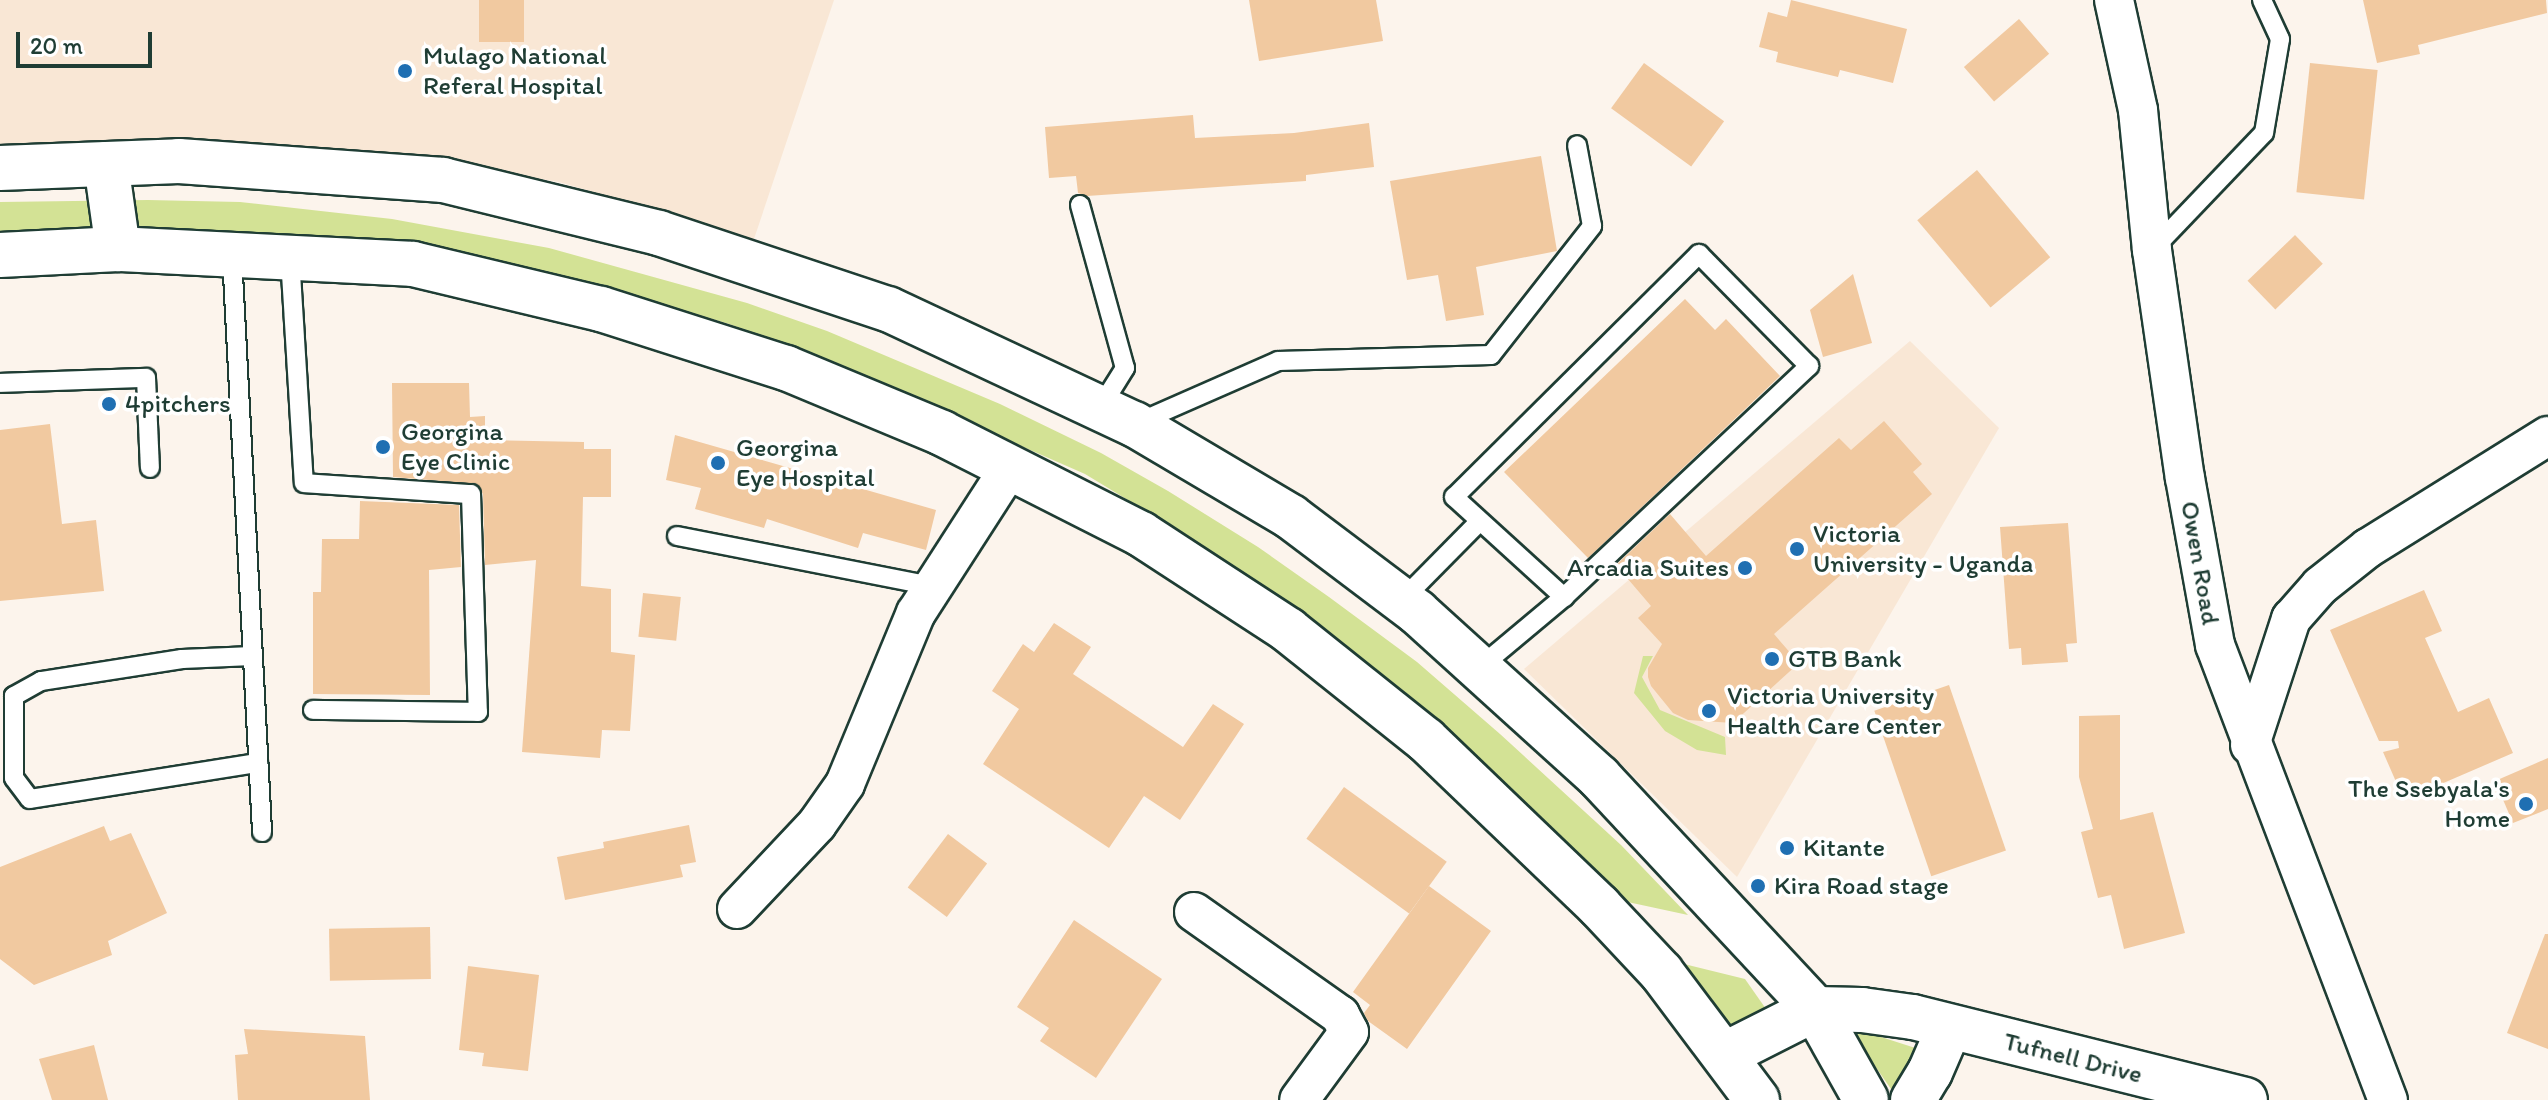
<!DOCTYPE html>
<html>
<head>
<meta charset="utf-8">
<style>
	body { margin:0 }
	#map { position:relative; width:2548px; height:1100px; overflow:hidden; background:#fcf4ec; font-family:Itim,sans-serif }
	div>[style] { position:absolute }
	.built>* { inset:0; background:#f9e7d5 }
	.green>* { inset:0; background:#d3e295 }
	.building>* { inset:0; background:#f1c9a0; transform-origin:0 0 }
	.roads { filter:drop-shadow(2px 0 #1f3d34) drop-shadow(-2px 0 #1f3d34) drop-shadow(0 2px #1f3d34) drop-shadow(0 -2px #1f3d34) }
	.lane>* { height:18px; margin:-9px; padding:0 9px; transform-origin:9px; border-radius:9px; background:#fff }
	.street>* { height:38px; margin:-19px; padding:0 19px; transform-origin:19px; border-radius:19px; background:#fff }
	.secondary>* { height:44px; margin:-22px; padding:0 22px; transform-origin:22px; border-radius:22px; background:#fff }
	.primary>* { height:44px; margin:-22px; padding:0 22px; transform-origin:22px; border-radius:22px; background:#fff }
	.dots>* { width:22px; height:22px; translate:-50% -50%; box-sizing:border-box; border:4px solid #fff; border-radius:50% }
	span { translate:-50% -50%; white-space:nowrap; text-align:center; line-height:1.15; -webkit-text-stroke:7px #fff; paint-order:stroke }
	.poi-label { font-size:26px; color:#1f3d34 }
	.left { translate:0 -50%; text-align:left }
	.right { translate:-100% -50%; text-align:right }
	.street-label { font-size:26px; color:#1f3d34 }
	.scale { position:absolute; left:16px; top:32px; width:136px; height:36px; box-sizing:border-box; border:4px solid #1f3d34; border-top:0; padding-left:10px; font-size:24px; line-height:28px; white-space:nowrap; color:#1f3d34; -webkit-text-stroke:6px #fff; paint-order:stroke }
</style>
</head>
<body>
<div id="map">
	<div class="built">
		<div style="clip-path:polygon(0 0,834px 0,754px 239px,559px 182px,410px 158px,244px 142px,0 158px)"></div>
		<div style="clip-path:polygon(1910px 341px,1999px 428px,1737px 877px,1524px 669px)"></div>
	</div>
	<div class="green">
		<div style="clip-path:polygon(148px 200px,240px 202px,392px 219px,549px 248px,747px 303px,827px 331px,1000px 404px,1101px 453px,1168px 491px,1258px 547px,1329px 597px,1417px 662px,1500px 734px,1621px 845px,1688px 915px,1623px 901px,1465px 747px,1339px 641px,1189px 537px,1085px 474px,815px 356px,729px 324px,624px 293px,488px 262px,237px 233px,0 239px,0 202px)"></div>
		<div style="clip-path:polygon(1643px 656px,1653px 656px,1642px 677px,1660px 710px,1725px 737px,1726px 755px,1697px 750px,1665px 731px,1634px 693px)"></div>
		<div style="clip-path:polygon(1684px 964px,1745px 979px,1766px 1009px,1761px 1031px,1730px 1028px)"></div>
		<div style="clip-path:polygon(1847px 1026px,1934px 1054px,1898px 1099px)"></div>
	</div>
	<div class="building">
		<div style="left:479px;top:0;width:45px;height:42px"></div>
		<div style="clip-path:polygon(1249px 0,1376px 0,1383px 41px,1259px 61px)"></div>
		<div style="clip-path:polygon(1791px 0,1907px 29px,1893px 83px,1840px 70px,1838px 77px,1776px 62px,1778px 52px,1759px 47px,1768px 12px,1787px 17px)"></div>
		<div style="clip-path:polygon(2363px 0,2546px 0,2547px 13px,2418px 45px,2420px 54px,2377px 63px)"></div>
		<div style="left:2019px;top:19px;width:46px;height:73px;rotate:49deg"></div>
		<div style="left:1644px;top:63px;width:99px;height:56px;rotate:36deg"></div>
		<div style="left:2310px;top:63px;width:68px;height:130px;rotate:6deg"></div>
		<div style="clip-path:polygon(1193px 115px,1195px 138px,1294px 133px,1369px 123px,1374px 167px,1306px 175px,1306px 181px,1087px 196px,1078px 193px,1076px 176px,1049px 178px,1045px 127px)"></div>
		<div style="clip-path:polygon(1541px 156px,1557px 251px,1476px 267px,1484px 315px,1446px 321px,1438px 275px,1407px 280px,1390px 181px)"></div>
		<div style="left:1977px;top:170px;width:114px;height:78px;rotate:50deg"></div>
		<div style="left:2295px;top:235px;width:40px;height:66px;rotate:46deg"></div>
		<div style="clip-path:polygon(1853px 274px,1872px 343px,1823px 357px,1810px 310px)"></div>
		<div style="clip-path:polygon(1685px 299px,1715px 330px,1726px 319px,1780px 376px,1588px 558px,1504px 472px)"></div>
		<div style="clip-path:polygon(392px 383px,469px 383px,470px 417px,485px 416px,485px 440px,584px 442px,584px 449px,611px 449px,611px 497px,583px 497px,581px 586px,611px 589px,611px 652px,635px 655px,630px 731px,602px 730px,600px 758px,522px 752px,536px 560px,485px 565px,483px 494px,477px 484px,393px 477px)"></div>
		<div style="clip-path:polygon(1884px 421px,1922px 464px,1913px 472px,1932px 494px,1774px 634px,1799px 663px,1733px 723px,1688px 720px,1673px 713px,1651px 686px,1648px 677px,1648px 668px,1662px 644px,1638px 618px,1651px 606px,1616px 565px,1670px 514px,1706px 556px,1839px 438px,1851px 450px)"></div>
		<div style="clip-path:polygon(50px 424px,62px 524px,96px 520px,104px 591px,0 601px,0 430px)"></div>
		<div style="clip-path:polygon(675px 435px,936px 510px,926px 550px,863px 533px,858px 548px,767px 519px,764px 528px,695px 509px,701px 488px,666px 480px)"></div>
		<div style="clip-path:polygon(360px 501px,459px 505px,461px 567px,429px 570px,430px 695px,313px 694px,313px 592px,321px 592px,322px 539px,359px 539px)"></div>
		<div style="clip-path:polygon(2068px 523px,2077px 643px,2066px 644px,2068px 662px,2022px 665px,2021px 648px,2009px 649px,2000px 527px)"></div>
		<div style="clip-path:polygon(2424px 590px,2442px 631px,2425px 638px,2458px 712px,2489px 698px,2513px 753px,2404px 800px,2383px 752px,2399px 748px,2398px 741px,2379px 741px,2330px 630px)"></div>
		<div style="left:643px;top:593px;width:38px;height:44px;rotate:6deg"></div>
		<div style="clip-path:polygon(1054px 623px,1091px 647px,1073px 674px,1183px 747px,1213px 704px,1244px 724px,1180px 820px,1144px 796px,1109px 848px,983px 764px,1019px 709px,992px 691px,1023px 644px,1034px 652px)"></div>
		<div style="left:1949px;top:685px;width:175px;height:79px;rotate:71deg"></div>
		<div style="clip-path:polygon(2120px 715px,2120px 820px,2153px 812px,2185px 933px,2124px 949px,2111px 895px,2098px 898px,2081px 832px,2093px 829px,2079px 777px,2079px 716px)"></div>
		<div style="clip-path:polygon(2548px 758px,2548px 809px,2513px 823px,2495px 781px)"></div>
		<div style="left:1344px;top:787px;width:127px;height:64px;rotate:36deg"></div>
		<div style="clip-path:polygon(689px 825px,696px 862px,680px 865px,683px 877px,565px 900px,557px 857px,604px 848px,603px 842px)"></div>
		<div style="clip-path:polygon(104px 826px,110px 841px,131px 833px,167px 913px,108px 941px,112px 955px,34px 985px,0 959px,0 867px)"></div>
		<div style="left:948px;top:834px;width:49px;height:67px;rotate:37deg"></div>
		<div style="clip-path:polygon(1429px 886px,1491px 931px,1407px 1049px,1368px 1021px,1364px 1013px,1370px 1005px,1353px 992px)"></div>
		<div style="clip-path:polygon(1074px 920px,1162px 979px,1096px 1078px,1040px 1041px,1049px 1028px,1017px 1007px)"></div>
		<div style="left:430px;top:927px;width:52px;height:101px;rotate:89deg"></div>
		<div style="clip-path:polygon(2545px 934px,2548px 934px,2548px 1049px,2507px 1033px)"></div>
		<div style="clip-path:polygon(468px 966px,539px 975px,528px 1071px,482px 1066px,484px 1053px,459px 1050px)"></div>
		<div style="clip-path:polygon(244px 1029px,365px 1036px,370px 1100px,238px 1100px,235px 1055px,248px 1054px)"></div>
		<div style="clip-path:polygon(94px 1045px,108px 1100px,52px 1100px,39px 1059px)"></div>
	</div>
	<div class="roads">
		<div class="lane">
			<div style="left:1080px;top:205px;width:169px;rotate:74.6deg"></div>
			<div style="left:1125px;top:368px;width:47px;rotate:122deg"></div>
			<div style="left:2154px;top:248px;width:159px;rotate:-46.3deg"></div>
			<div style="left:2264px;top:133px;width:95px;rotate:-80.3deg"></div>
			<div style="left:2280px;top:39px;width:43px;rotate:-114.8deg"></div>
			<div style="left:232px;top:255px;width:578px;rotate:87.02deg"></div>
			<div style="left:290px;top:257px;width:226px;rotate:86.5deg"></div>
			<div style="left:304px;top:483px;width:167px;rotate:3.8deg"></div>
			<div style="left:471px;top:494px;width:218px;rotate:88.2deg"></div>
			<div style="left:478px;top:712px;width:165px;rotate:-179.3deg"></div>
			<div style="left:0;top:383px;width:146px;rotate:-2deg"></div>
			<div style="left:146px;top:378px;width:90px;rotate:87.5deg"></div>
			<div style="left:1137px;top:423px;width:154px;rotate:-23.7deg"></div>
			<div style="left:1278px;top:361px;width:213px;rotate:-1.6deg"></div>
			<div style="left:1491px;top:355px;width:164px;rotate:-51.9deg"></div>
			<div style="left:1592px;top:226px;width:82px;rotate:-100.5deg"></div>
			<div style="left:677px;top:536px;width:261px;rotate:11.1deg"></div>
			<div style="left:1401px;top:601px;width:112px;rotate:-45.4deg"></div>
			<div style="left:252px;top:656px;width:70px;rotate:177.5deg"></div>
			<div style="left:182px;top:659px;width:143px;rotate:171.1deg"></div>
			<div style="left:41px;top:681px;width:31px;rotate:151deg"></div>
			<div style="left:14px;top:696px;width:82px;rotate:90deg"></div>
			<div style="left:14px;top:778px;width:26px;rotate:53deg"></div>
			<div style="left:30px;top:799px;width:231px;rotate:-9deg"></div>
			<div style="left:1479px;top:668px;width:111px;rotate:-39.9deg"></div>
			<div style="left:1564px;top:597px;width:337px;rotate:-43.3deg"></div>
			<div style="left:1809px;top:366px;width:157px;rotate:-134.5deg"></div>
			<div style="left:1699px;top:254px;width:345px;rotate:135.2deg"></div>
			<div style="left:1454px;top:497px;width:149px;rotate:42.3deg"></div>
		</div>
		<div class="street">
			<div style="left:2114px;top:0;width:113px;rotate:77.7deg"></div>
			<div style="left:2138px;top:110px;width:141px;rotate:84.3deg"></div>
			<div style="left:2152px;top:250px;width:230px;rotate:81.8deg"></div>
			<div style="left:2185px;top:478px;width:170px;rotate:79.8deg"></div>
			<div style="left:2215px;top:645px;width:487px;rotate:69.2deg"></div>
			<div style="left:2250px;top:745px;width:133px;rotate:-72deg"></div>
			<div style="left:2291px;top:619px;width:44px;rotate:-48.7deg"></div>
			<div style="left:2320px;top:586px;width:61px;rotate:-38.4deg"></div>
			<div style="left:2368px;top:548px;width:212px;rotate:-31.9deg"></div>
			<div style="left:737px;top:909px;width:117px;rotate:-46.7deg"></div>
			<div style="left:817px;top:824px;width:49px;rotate:-55deg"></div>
			<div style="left:845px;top:784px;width:185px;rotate:-67.5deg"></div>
			<div style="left:916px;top:613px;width:174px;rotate:-57.2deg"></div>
			<div style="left:1194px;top:912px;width:179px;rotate:35.2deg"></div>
			<div style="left:1340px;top:1015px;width:19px;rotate:62deg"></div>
			<div style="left:1349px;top:1032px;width:84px;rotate:126.3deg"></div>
		</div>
		<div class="secondary">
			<div style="left:1726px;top:1054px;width:100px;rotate:-26.8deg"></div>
			<div style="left:1815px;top:1009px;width:47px;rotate:1.2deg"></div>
			<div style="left:1862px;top:1010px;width:51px;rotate:7.8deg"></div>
			<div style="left:1913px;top:1017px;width:342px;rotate:14deg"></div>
			<div style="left:1913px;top:1100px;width:33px;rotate:-59deg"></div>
			<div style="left:1930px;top:1072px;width:48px;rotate:-66.6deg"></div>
		</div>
		<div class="primary">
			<div style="left:106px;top:164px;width:86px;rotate:82deg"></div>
			<div style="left:0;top:168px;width:179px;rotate:-2.2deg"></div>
			<div style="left:179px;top:161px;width:265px;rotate:4.1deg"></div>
			<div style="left:443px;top:180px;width:222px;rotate:13.8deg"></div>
			<div style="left:659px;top:233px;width:241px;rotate:18.4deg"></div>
			<div style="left:888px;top:309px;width:272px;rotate:25.1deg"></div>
			<div style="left:1134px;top:424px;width:182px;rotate:30.6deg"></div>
			<div style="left:1291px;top:517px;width:158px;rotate:37deg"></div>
			<div style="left:1417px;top:612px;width:246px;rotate:42.2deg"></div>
			<div style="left:1599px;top:777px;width:317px;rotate:47deg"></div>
			<div style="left:1815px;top:1009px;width:104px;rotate:60.7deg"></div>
			<div style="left:0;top:255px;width:118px;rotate:-2.9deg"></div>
			<div style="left:118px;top:249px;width:295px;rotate:2.9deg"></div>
			<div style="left:413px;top:264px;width:193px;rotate:13.5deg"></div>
			<div style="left:601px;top:309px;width:194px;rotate:17.7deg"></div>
			<div style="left:786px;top:368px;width:169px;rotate:22.6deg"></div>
			<div style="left:942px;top:433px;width:223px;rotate:26.9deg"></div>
			<div style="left:1141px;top:534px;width:176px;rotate:33.1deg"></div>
			<div style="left:1288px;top:630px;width:176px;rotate:38.6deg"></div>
			<div style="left:1426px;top:740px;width:240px;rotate:43.8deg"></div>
			<div style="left:1599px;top:906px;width:91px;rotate:46.8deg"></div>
			<div style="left:1661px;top:972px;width:160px;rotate:53.1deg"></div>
		</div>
	</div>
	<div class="dots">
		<div style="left:405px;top:71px;background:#1f6fb2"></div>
		<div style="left:109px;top:404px;background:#1f6fb2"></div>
		<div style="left:383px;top:447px;background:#1f6fb2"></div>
		<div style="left:718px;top:463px;background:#1f6fb2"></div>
		<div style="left:1797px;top:549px;background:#1f6fb2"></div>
		<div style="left:1745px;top:568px;background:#1f6fb2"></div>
		<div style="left:1772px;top:659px;background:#1f6fb2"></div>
		<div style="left:1709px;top:711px;background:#1f6fb2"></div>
		<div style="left:2526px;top:804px;background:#1f6fb2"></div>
		<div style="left:1787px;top:848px;background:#1f6fb2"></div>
		<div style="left:1758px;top:886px;background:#1f6fb2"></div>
	</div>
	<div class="poi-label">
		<span class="left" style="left:423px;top:71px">Mulago National<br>Referal Hospital</span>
		<span class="left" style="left:125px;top:404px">4pitchers</span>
		<span class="left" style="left:401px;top:447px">Georgina<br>Eye Clinic</span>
		<span class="left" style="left:736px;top:463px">Georgina<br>Eye Hospital</span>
		<span class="left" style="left:1813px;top:549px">Victoria<br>University - Uganda</span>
		<span class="right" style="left:1729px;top:568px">Arcadia Suites</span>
		<span class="left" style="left:1788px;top:659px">GTB Bank</span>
		<span class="left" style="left:1727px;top:711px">Victoria University<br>Health Care Center</span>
		<span class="right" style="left:2510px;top:804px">The Ssebyala's<br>Home</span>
		<span class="left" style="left:1803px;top:848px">Kitante</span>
		<span class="left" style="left:1774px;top:886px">Kira Road stage</span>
	</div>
	<div class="street-label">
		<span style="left:2200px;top:563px;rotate:80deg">Owen Road</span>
		<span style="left:2073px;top:1058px;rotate:14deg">Tufnell Drive</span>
	</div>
	<div class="scale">20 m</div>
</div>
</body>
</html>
